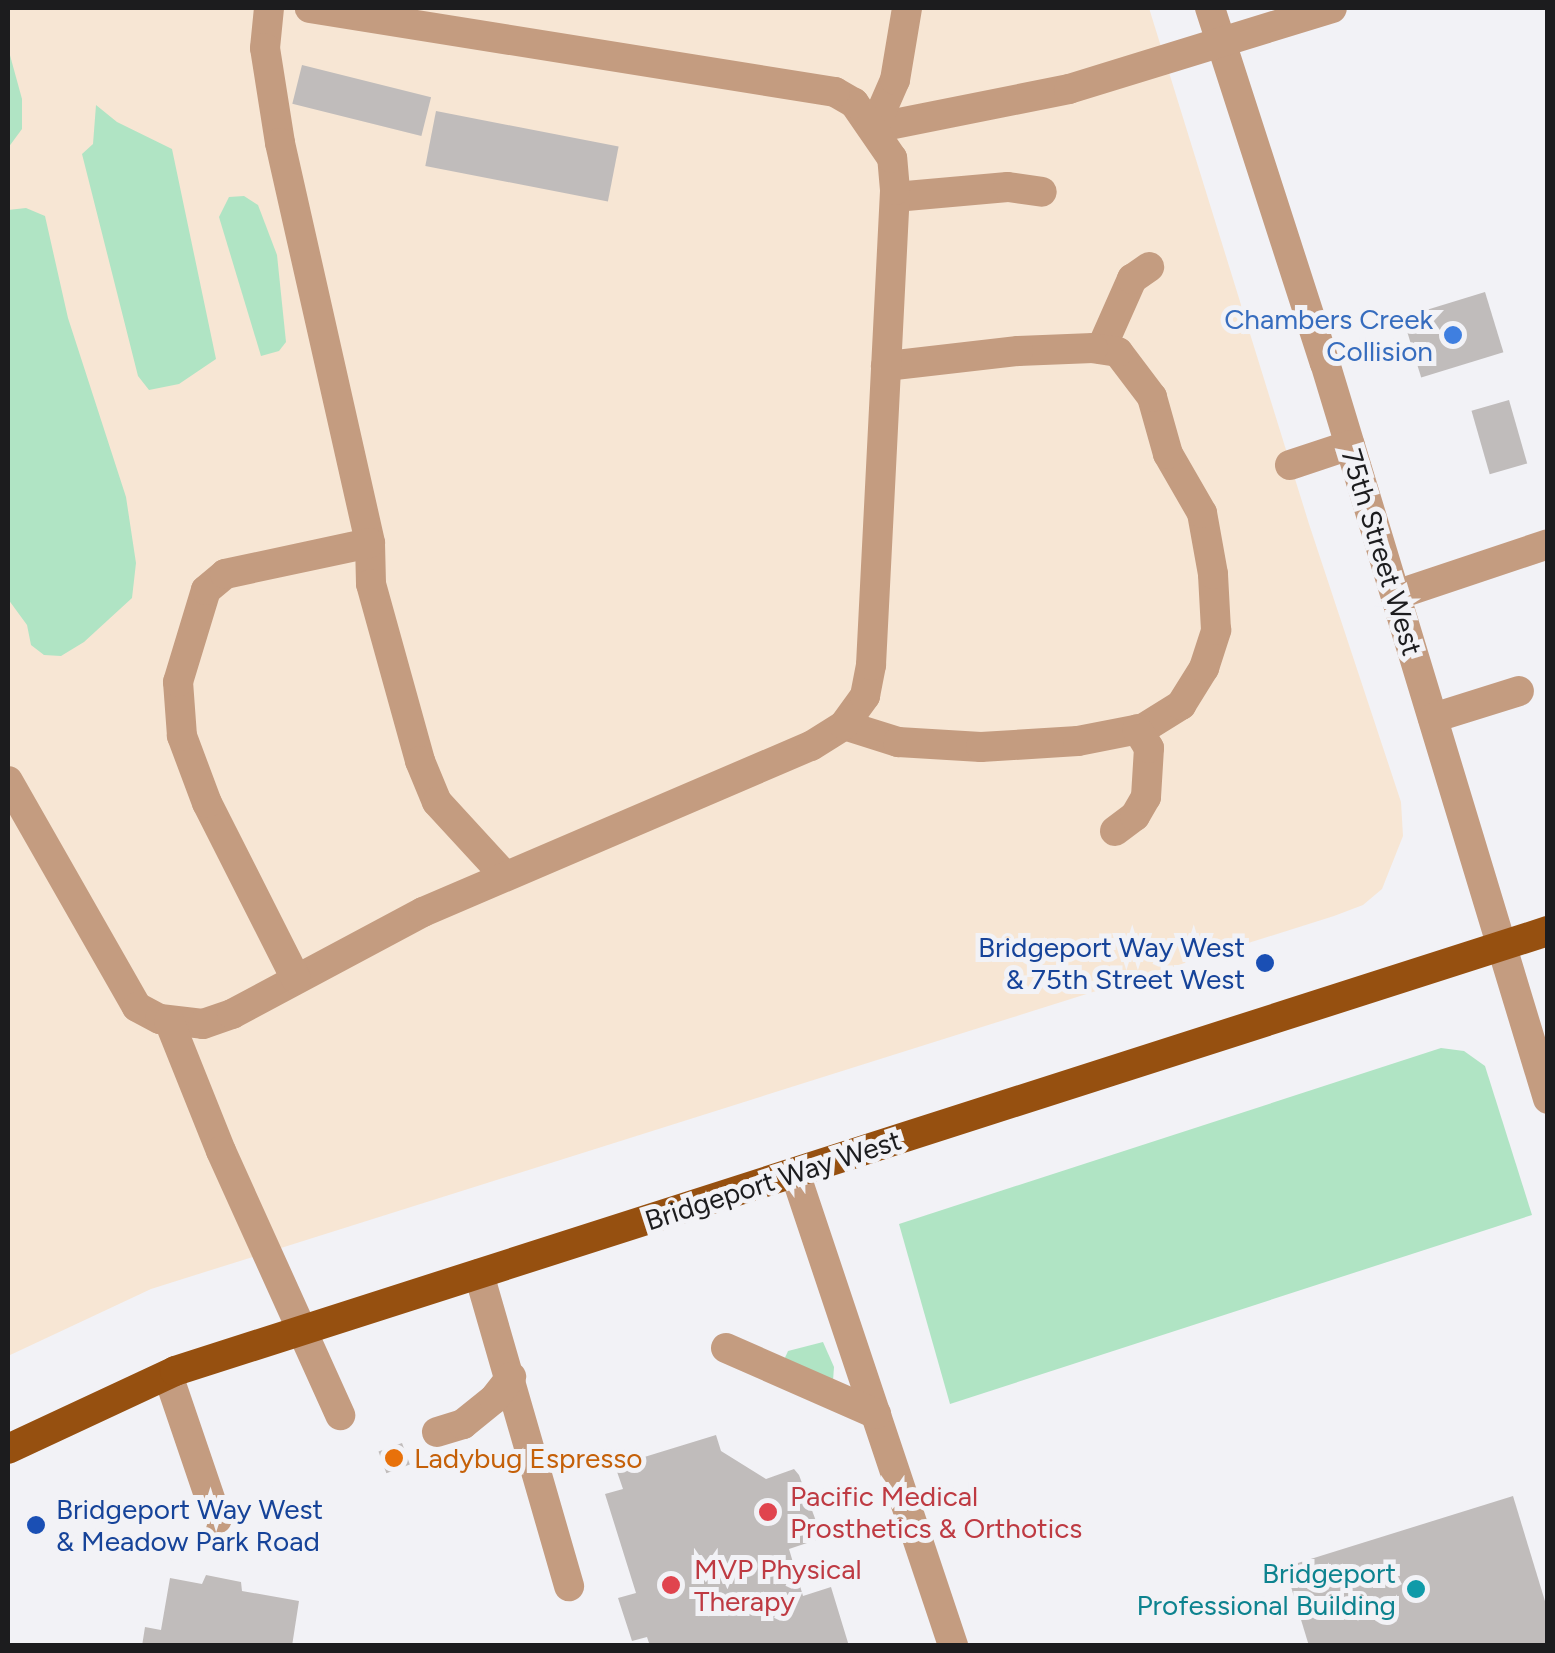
<!DOCTYPE html>
<html>
<head>
<meta charset="utf-8">
<style>
	body { margin:0 }
	#map { position:relative; width:1555px; height:1653px; overflow:hidden; background:#f2f2f6; font-family:Figtree,sans-serif }
	div>[style] { position:absolute }
	.industrial>* { inset:0; background:#f7e6d4 }
	.green>* { inset:0; background:#b0e4c4 }
	.building>* { inset:0; background:#c0bcbb; transform-origin:0 0 }
	.minor>* { height:30px; margin:-15px; padding:0 15px; transform-origin:15px; border-radius:15px; background:#c49c80 }
	.major>* { height:30px; margin:-15px; padding:0 15px; transform-origin:15px; border-radius:15px; background:#965010 }
	.dots>* { width:28px; height:28px; translate:-50% -50%; box-sizing:border-box; border:5px solid #f2f2f6; border-radius:50% }
	span { translate:-50% -50%; white-space:nowrap; text-align:center; line-height:1.15; -webkit-text-stroke:10px #f2f2f6; paint-order:stroke }
	.shop-label { font-size:28px; color:#366cbe }
	.right { translate:-100% -50%; text-align:right }
	.street-label { font-size:28px; color:#1c1c1e }
	.transit-label { font-size:28px; color:#164399 }
	.left { translate:0 -50%; text-align:left }
	.food-label { font-size:28px; color:#c56008 }
	.health-label { font-size:28px; color:#be3a42 }
	.culture-label { font-size:28px; color:#0d838f }
	.frame { position:absolute; inset:0; border:10px solid #1c1c1e; pointer-events:none }
</style>
</head>
<body>
<div id="map">
	<div class="industrial">
		<div style="clip-path:polygon(8px 8px,1149px 8px,1309px 524px,1401px 802px,1403px 836px,1382px 889px,1363px 905px,1334px 916px,151px 1289px,8px 1356px)"></div>
	</div>
	<div class="green">
		<div style="clip-path:polygon(8px 48px,22px 99px,22px 129px,8px 148px)"></div>
		<div style="clip-path:polygon(96px 105px,117px 122px,172px 149px,216px 359px,179px 384px,149px 390px,138px 376px,82px 154px,93px 144px)"></div>
		<div style="clip-path:polygon(244px 196px,258px 205px,277px 255px,286px 342px,279px 351px,261px 356px,219px 217px,229px 197px)"></div>
		<div style="clip-path:polygon(26px 208px,45px 216px,68px 318px,126px 497px,136px 563px,132px 598px,84px 642px,61px 656px,44px 655px,31px 645px,27px 625px,8px 599px,8px 210px)"></div>
		<div style="clip-path:polygon(1441px 1048px,1464px 1051px,1485px 1066px,1532px 1215px,950px 1404px,899px 1224px)"></div>
		<div style="clip-path:polygon(823px 1342px,834px 1367px,833px 1381px,784px 1360px,788px 1351px)"></div>
	</div>
	<div class="building">
		<div style="left:302px;top:65px;width:133px;height:40px;rotate:14deg"></div>
		<div style="left:436px;top:111px;width:186px;height:56px;rotate:11deg"></div>
		<div style="left:1485px;top:292px;width:63px;height:86px;rotate:73deg"></div>
		<div style="left:1509px;top:400px;width:66px;height:39px;rotate:74deg"></div>
		<div style="clip-path:polygon(716px 1435px,721px 1451px,766px 1479px,794px 1469px,799px 1475px,820px 1532px,816px 1540px,789px 1549px,803px 1596px,831px 1587px,849px 1646px,650px 1646px,647px 1637px,632px 1641px,618px 1598px,636px 1593px,605px 1494px,623px 1489px,615px 1466px)"></div>
		<div style="left:402px;top:1443px;width:23px;height:25px;rotate:70deg"></div>
		<div style="clip-path:polygon(1513px 1496px,1548px 1611px,1548px 1646px,1309px 1646px,1285px 1567px)"></div>
		<div style="clip-path:polygon(206px 1575px,241px 1582px,242px 1591px,299px 1601px,292px 1646px,142px 1646px,145px 1627px,161px 1630px,170px 1578px,202px 1584px)"></div>
	</div>
	<div class="minor">
		<div style="left:269px;top:8px;width:40px;rotate:95.7deg"></div>
		<div style="left:265px;top:48px;width:96px;rotate:81deg"></div>
		<div style="left:280px;top:143px;width:410px;rotate:77.3deg"></div>
		<div style="left:370px;top:543px;width:41px;rotate:88.6deg"></div>
		<div style="left:371px;top:584px;width:184px;rotate:74.5deg"></div>
		<div style="left:420px;top:761px;width:44px;rotate:67.5deg"></div>
		<div style="left:437px;top:802px;width:100px;rotate:47.4deg"></div>
		<div style="left:1210px;top:8px;width:373px;rotate:72.1deg"></div>
		<div style="left:1325px;top:363px;width:769px;rotate:73.14deg"></div>
		<div style="left:874px;top:128px;width:199px;rotate:-11.3deg"></div>
		<div style="left:1069px;top:89px;width:275px;rotate:-17.1deg"></div>
		<div style="left:874px;top:128px;width:52px;rotate:-66.4deg"></div>
		<div style="left:895px;top:80px;width:73px;rotate:-80.5deg"></div>
		<div style="left:895px;top:197px;width:113px;rotate:-5.1deg"></div>
		<div style="left:1008px;top:187px;width:34px;rotate:8deg"></div>
		<div style="left:1101px;top:349px;width:77px;rotate:-66.1deg"></div>
		<div style="left:1132px;top:279px;width:21px;rotate:-35deg"></div>
		<div style="left:1290px;top:465px;width:63px;rotate:-18.4deg"></div>
		<div style="left:1396px;top:595px;width:160px;rotate:-18.5deg"></div>
		<div style="left:1433px;top:718px;width:90px;rotate:-17.4deg"></div>
		<div style="left:844px;top:725px;width:57px;rotate:17.5deg"></div>
		<div style="left:898px;top:742px;width:83px;rotate:3.4deg"></div>
		<div style="left:981px;top:747px;width:97px;rotate:-3.5deg"></div>
		<div style="left:1078px;top:741px;width:67px;rotate:-11.1deg"></div>
		<div style="left:1144px;top:728px;width:44px;rotate:-31.9deg"></div>
		<div style="left:1181px;top:705px;width:44px;rotate:-58.1deg"></div>
		<div style="left:1204px;top:668px;width:40px;rotate:-72deg"></div>
		<div style="left:1216px;top:630px;width:56px;rotate:-93.1deg"></div>
		<div style="left:1213px;top:574px;width:62px;rotate:-100.2deg"></div>
		<div style="left:1202px;top:513px;width:68px;rotate:-120deg"></div>
		<div style="left:1168px;top:454px;width:59px;rotate:-105.7deg"></div>
		<div style="left:1152px;top:397px;width:56px;rotate:-127.1deg"></div>
		<div style="left:1118px;top:352px;width:25px;rotate:-171deg"></div>
		<div style="left:1093px;top:348px;width:75px;rotate:177.7deg"></div>
		<div style="left:1018px;top:351px;width:133px;rotate:173.5deg"></div>
		<div style="left:8px;top:781px;width:260px;rotate:60.3deg"></div>
		<div style="left:137px;top:1007px;width:26px;rotate:28deg"></div>
		<div style="left:160px;top:1019px;width:43px;rotate:6.6deg"></div>
		<div style="left:203px;top:1024px;width:31px;rotate:-19deg"></div>
		<div style="left:232px;top:1014px;width:217px;rotate:-28.1deg"></div>
		<div style="left:423px;top:912px;width:422px;rotate:-23.2deg"></div>
		<div style="left:811px;top:746px;width:39px;rotate:-32deg"></div>
		<div style="left:844px;top:725px;width:36px;rotate:-54deg"></div>
		<div style="left:865px;top:696px;width:32px;rotate:-79deg"></div>
		<div style="left:871px;top:665px;width:476px;rotate:-87.1deg"></div>
		<div style="left:895px;top:190px;width:32px;rotate:-95deg"></div>
		<div style="left:892px;top:158px;width:67px;rotate:-124.6deg"></div>
		<div style="left:854px;top:103px;width:22px;rotate:-150deg"></div>
		<div style="left:835px;top:92px;width:532px;rotate:-170.91deg"></div>
		<div style="left:1115px;top:831px;width:25px;rotate:-37deg"></div>
		<div style="left:1135px;top:816px;width:22px;rotate:-60deg"></div>
		<div style="left:1146px;top:797px;width:49px;rotate:-86.5deg"></div>
		<div style="left:1149px;top:748px;width:22px;rotate:-122deg"></div>
		<div style="left:296px;top:979px;width:197px;rotate:-116.8deg"></div>
		<div style="left:207px;top:803px;width:72px;rotate:-110.5deg"></div>
		<div style="left:182px;top:736px;width:54px;rotate:-94.2deg"></div>
		<div style="left:178px;top:682px;width:96px;rotate:-73.1deg"></div>
		<div style="left:206px;top:590px;width:25px;rotate:-40deg"></div>
		<div style="left:225px;top:574px;width:148px;rotate:-12.1deg"></div>
		<div style="left:169px;top:1021px;width:140px;rotate:68.2deg"></div>
		<div style="left:221px;top:1151px;width:290px;rotate:65.7deg"></div>
		<div style="left:795px;top:1173px;width:499px;rotate:71.5deg"></div>
		<div style="left:479px;top:1274px;width:325px;rotate:73.9deg"></div>
		<div style="left:726px;top:1348px;width:164px;rotate:23.7deg"></div>
		<div style="left:168px;top:1375px;width:152px;rotate:71.2deg"></div>
		<div style="left:437px;top:1432px;width:27px;rotate:-17deg"></div>
		<div style="left:463px;top:1424px;width:40px;rotate:-39deg"></div>
		<div style="left:494px;top:1399px;width:28px;rotate:-52deg"></div>
	</div>
	<div class="major">
		<div style="left:8px;top:1449px;width:184px;rotate:-25deg"></div>
		<div style="left:175px;top:1371px;width:1442px;rotate:-17.77deg"></div>
	</div>
	<div class="dots">
		<div style="left:1453px;top:335px;background:#3f7fe0"></div>
		<div style="left:1265px;top:963px;background:#1a4fb4"></div>
		<div style="left:394px;top:1458px;background:#e8710a"></div>
		<div style="left:768px;top:1512px;background:#e0444e"></div>
		<div style="left:36px;top:1525px;background:#1a4fb4"></div>
		<div style="left:671px;top:1585px;background:#e0444e"></div>
		<div style="left:1416px;top:1589px;background:#0f9aa8"></div>
	</div>
	<div class="shop-label">
		<span class="right" style="left:1433px;top:335px">Chambers Creek<br>Collision</span>
	</div>
	<div class="street-label">
		<span style="left:1382px;top:552px;rotate:73deg">75th Street West</span>
		<span style="left:773px;top:1180px;rotate:-18deg">Bridgeport Way West</span>
	</div>
	<div class="transit-label">
		<span class="right" style="left:1245px;top:963px">Bridgeport Way West<br>&amp; 75th Street West</span>
		<span class="left" style="left:56px;top:1525px">Bridgeport Way West<br>&amp; Meadow Park Road</span>
	</div>
	<div class="food-label">
		<span class="left" style="left:414px;top:1458px">Ladybug Espresso</span>
	</div>
	<div class="health-label">
		<span class="left" style="left:790px;top:1512px">Pacific Medical<br>Prosthetics &amp; Orthotics</span>
		<span class="left" style="left:694px;top:1585px">MVP Physical<br>Therapy</span>
	</div>
	<div class="culture-label">
		<span class="right" style="left:1396px;top:1589px">Bridgeport<br>Professional Building</span>
	</div>
	<div class="frame"></div>
</div>
</body>
</html>
